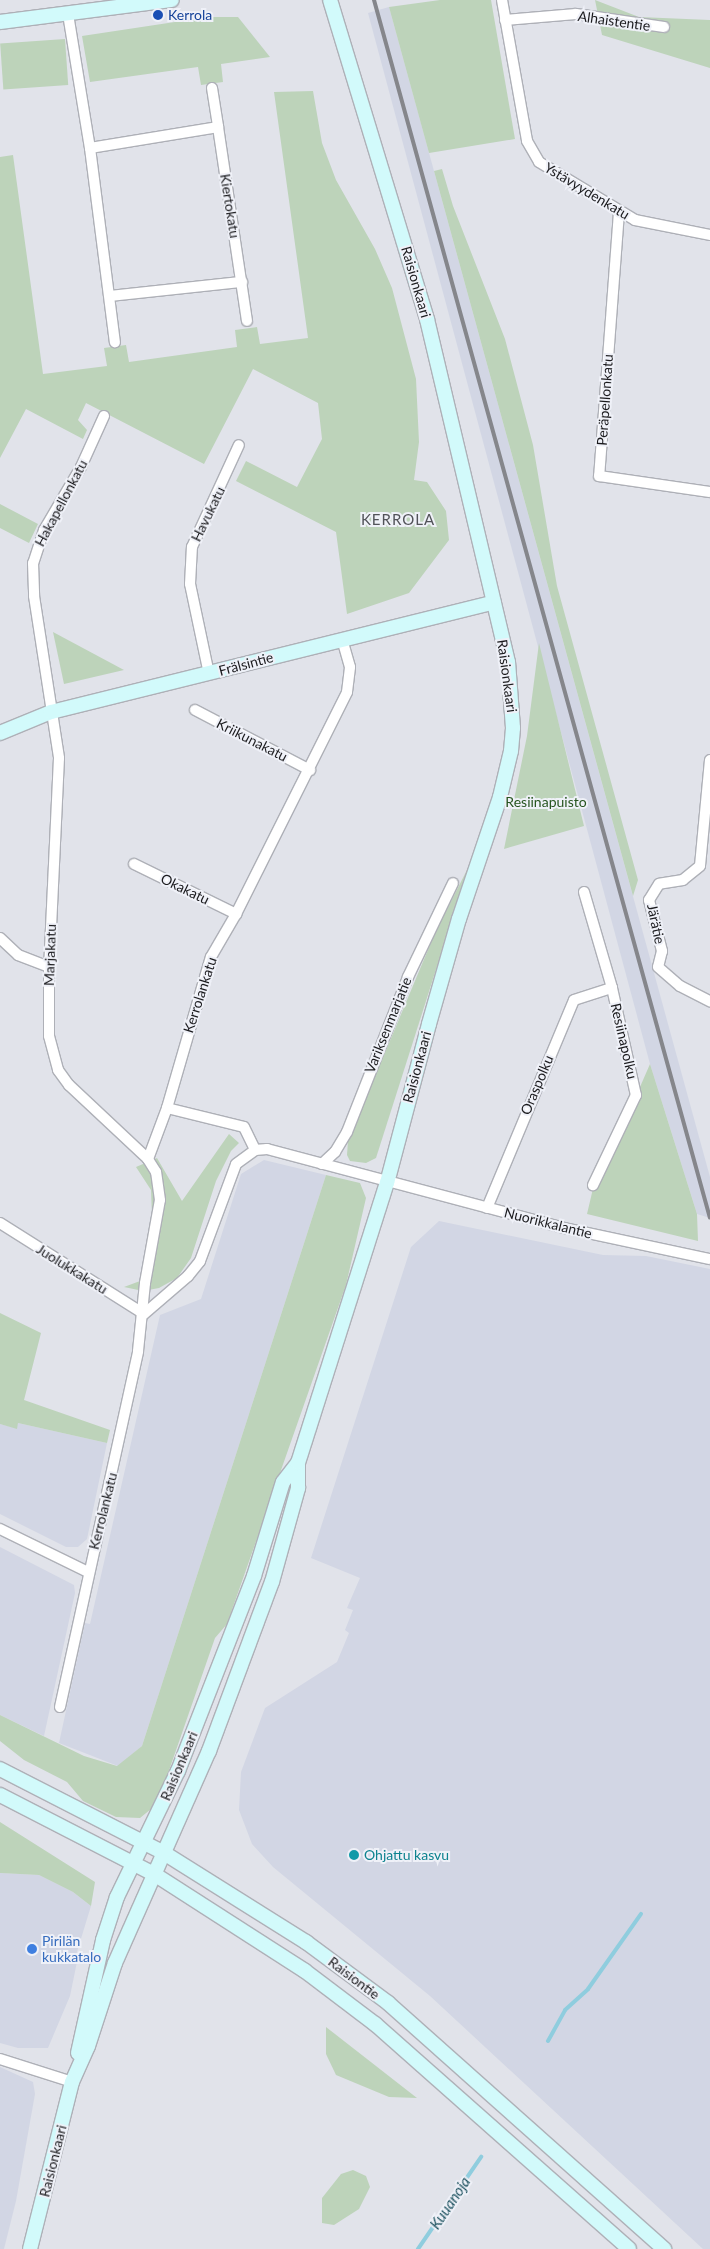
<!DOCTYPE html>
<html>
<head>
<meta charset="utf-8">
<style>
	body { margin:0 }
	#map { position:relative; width:710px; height:2249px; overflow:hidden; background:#e1e3ea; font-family:Lato,sans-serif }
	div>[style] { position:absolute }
	.built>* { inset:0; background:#d2d6e4 }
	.green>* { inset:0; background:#bdd3ba; transform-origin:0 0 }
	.stream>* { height:4px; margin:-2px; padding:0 2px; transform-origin:2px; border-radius:2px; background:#8fcdde }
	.roads { filter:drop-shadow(1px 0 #aeb0b7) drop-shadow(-1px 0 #aeb0b7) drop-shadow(0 1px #aeb0b7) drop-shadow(0 -1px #aeb0b7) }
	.street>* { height:10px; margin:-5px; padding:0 5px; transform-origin:5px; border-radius:5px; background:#fff }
	.secondary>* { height:14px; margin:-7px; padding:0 7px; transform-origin:7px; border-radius:7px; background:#d2fafb }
	.rail>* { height:4px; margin:-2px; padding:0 2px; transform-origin:2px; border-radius:2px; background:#85868b }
	.dots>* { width:14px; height:14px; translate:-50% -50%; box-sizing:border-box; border:2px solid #eff1f8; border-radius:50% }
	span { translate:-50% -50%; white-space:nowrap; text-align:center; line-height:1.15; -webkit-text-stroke:4px #eff1f8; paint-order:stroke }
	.transit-label { font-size:14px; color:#164399 }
	.left { translate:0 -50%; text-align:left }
	.street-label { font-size:14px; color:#1b1b1e }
	.park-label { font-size:14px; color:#26541f }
	.culture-label { font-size:14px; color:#0d838f }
	.shop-label { font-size:14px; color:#366cbe }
	.neighbourhood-label { font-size:15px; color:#525359; letter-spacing:1px }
	.water-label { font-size:15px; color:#205461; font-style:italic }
</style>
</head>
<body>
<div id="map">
	<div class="built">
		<div style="clip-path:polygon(389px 7px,710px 1177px,710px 1218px,697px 1214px,650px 1064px,368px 13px)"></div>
		<div style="clip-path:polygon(264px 1160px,326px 1175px,142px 1746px,118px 1766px,59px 1743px,85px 1623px,90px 1624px,160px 1315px,201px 1299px,241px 1174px)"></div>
		<div style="clip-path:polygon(439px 1221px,603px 1255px,646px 1256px,710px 1269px,710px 2249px,703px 2249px,430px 1996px,273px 1867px,252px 1844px,239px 1810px,241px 1772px,265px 1708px,337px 1662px,349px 1633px,345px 1630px,353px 1610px,347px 1608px,360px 1578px,311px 1558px,411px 1247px)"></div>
		<div style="clip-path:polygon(18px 1423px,107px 1443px,87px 1539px,78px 1547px,66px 1547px,0 1514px,0 1424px,16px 1428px)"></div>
		<div style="clip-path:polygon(0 1547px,74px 1585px,75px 1593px,44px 1736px,0 1715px)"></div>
		<div style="clip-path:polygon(0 1873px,39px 1875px,73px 1892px,91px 1906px,76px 1955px,78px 1957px,70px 1996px,48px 2048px,18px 2048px,0 2043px)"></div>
		<div style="clip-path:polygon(0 2067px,33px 2082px,35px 2094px,16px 2201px,4px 2249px,0 2249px)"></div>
	</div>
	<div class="green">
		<div style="clip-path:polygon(440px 0,491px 0,515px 139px,429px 153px,389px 7px)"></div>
		<div style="clip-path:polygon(595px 0,639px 17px,710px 20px,710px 68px,602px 35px)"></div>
		<div style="clip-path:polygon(208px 17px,238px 17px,270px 57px,221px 64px,223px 82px,201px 85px,198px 67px,90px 82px,82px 36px)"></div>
		<div style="left:65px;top:39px;width:46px;height:65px;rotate:86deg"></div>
		<div style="clip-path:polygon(313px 91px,322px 143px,336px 180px,375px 249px,392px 288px,416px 379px,419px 442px,414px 480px,427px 482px,446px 511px,449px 540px,409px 593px,347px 614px,336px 532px,236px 481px,246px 461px,297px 487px,322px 439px,318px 403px,253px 369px,204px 464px,86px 403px,78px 420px,87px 430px,83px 439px,26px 409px,0 458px,0 157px,13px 155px,43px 374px,107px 366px,104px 348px,126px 345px,129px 362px,237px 347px,235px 330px,257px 327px,260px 344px,308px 338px,274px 92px)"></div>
		<div style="clip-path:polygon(442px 169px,453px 206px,505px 339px,533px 445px,557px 586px,638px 880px,633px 896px,434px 171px)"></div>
		<div style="clip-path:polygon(0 504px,38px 524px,29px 543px,0 528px)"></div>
		<div style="clip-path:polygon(53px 632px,124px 670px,64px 684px)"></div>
		<div style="clip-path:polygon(539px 643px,584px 826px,504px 849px,527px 736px)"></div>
		<div style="clip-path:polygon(469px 866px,376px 1158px,366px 1163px,350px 1161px,347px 1155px,348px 1141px,435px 933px)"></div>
		<div style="clip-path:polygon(650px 1064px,697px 1214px,698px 1241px,587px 1214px,599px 1163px,633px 1103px)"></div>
		<div style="clip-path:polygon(229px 1134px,239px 1143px,231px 1151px,216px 1181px,191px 1258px,177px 1278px,159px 1288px,143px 1291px,124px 1287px,140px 1281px,152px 1216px,151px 1190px,136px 1167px,157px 1158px,182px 1201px)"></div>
		<div style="clip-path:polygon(326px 1175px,360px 1183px,366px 1198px,346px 1285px,227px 1624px,215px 1638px,165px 1782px,151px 1809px,140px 1818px,116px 1817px,83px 1801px,67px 1782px,24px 1760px,0 1741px,0 1715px,84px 1756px,117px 1766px,142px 1746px)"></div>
		<div style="clip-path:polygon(0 1313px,41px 1333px,24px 1400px,110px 1430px,107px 1443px,18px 1423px,17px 1429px,0 1424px)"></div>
		<div style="clip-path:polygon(0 1822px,95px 1882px,91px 1906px,73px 1892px,39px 1875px,0 1873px)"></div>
		<div style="clip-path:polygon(326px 2027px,417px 2098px,389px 2097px,336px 2075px,326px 2054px)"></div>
		<div style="clip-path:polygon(353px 2170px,366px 2176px,370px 2187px,359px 2209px,334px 2225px,322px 2223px,322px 2198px,341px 2174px)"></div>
	</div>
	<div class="stream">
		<div style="left:548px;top:2041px;width:35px;rotate:-61deg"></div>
		<div style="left:565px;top:2010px;width:31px;rotate:-42deg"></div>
		<div style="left:588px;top:1989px;width:92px;rotate:-54.8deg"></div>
		<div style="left:418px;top:2249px;width:112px;rotate:-55.6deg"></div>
	</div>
	<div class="roads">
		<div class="street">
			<div style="left:502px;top:0;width:143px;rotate:79.9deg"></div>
			<div style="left:527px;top:141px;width:24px;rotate:60deg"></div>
			<div style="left:539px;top:162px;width:112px;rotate:31.1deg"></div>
			<div style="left:635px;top:220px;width:76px;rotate:11.3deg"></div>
			<div style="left:68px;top:14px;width:136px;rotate:80.7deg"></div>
			<div style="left:90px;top:148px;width:196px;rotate:82.7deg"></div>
			<div style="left:505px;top:20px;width:71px;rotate:-4.8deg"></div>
			<div style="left:576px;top:14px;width:89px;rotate:8.4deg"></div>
			<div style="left:212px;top:88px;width:39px;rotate:81deg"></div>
			<div style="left:90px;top:148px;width:130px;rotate:-9.3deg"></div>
			<div style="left:218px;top:127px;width:196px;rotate:81.5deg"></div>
			<div style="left:619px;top:212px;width:265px;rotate:94.3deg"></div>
			<div style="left:599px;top:476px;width:112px;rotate:8.2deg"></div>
			<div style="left:110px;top:296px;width:133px;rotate:-6.1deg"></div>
			<div style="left:104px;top:416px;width:56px;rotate:114.3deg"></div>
			<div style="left:81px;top:467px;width:73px;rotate:120.4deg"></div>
			<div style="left:44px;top:530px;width:35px;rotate:108deg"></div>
			<div style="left:33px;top:563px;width:33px;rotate:88deg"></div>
			<div style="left:34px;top:596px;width:164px;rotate:81.2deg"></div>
			<div style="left:59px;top:758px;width:209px;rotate:92.7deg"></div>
			<div style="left:49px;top:967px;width:69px;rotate:90deg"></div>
			<div style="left:49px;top:1036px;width:35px;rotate:75deg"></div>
			<div style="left:58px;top:1070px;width:19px;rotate:54deg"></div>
			<div style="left:69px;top:1085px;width:108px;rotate:43.1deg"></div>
			<div style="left:209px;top:674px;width:92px;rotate:-101.9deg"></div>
			<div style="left:190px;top:584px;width:37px;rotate:-87deg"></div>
			<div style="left:192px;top:547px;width:112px;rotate:-65.3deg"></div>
			<div style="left:195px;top:710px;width:130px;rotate:27.6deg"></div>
			<div style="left:710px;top:760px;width:106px;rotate:95.4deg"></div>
			<div style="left:700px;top:866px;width:22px;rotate:141deg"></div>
			<div style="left:683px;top:880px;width:24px;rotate:171deg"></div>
			<div style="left:659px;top:884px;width:19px;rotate:122deg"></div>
			<div style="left:649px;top:900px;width:53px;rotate:75.7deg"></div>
			<div style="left:662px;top:951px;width:16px;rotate:104deg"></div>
			<div style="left:658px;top:967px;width:29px;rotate:41deg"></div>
			<div style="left:680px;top:986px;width:34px;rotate:27deg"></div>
			<div style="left:134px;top:864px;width:114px;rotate:26.1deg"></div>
			<div style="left:584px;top:892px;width:100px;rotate:73.7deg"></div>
			<div style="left:612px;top:988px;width:110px;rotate:77.4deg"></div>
			<div style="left:636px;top:1095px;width:100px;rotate:115.5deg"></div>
			<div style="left:0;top:938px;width:25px;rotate:43deg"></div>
			<div style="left:18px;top:955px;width:33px;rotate:21deg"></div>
			<div style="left:167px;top:1108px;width:79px;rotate:13.9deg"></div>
			<div style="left:244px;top:1127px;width:25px;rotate:64deg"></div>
			<div style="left:322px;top:1164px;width:18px;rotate:-43deg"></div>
			<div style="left:335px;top:1152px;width:23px;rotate:-59deg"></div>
			<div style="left:347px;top:1132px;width:167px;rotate:-68.5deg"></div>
			<div style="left:408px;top:977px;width:104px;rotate:-64.4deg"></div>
			<div style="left:487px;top:1208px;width:225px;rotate:-67.3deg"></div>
			<div style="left:574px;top:1000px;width:40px;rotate:-18deg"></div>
			<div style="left:0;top:1223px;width:170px;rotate:32.3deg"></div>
			<div style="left:144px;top:1314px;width:58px;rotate:-40.8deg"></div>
			<div style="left:188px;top:1276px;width:19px;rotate:-51deg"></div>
			<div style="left:200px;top:1261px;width:103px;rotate:-69.6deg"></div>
			<div style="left:236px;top:1164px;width:24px;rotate:-36deg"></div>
			<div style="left:255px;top:1150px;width:12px;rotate:-5deg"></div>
			<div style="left:267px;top:1149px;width:307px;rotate:14.9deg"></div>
			<div style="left:564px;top:1228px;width:149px;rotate:12deg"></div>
			<div style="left:0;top:1529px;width:98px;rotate:26deg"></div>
			<div style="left:60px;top:1707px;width:364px;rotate:-77.6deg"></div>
			<div style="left:138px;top:1351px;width:68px;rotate:-84.1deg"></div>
			<div style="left:145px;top:1283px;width:84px;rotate:-79.8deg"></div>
			<div style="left:160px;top:1200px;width:28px;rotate:-98deg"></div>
			<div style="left:156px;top:1172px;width:15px;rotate:-122deg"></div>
			<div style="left:148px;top:1159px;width:54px;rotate:-69.6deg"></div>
			<div style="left:167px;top:1108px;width:157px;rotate:-73.8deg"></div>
			<div style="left:211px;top:957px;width:50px;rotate:-59.8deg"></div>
			<div style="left:236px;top:914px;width:248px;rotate:-63.4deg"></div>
			<div style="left:347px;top:692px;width:25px;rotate:-83deg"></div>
			<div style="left:350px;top:667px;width:29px;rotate:-106deg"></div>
			<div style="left:0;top:2059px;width:76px;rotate:17.7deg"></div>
		</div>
		<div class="secondary">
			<div style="left:0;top:22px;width:173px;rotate:-7.3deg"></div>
			<div style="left:0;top:733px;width:55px;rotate:-22.4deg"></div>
			<div style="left:51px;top:712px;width:456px;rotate:-13.9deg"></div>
			<div style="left:0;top:1769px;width:184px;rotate:27.1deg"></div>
			<div style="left:164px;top:1853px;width:168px;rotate:32.1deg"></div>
			<div style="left:306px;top:1942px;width:102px;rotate:36.6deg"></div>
			<div style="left:388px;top:2003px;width:370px;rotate:41.7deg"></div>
			<div style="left:0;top:1795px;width:173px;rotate:27.2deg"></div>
			<div style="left:154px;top:1874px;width:179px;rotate:32.7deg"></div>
			<div style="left:305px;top:1971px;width:88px;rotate:37.1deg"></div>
			<div style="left:375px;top:2024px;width:339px;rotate:41.5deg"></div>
			<div style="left:78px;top:2053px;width:116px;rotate:-77.5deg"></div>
			<div style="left:103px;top:1940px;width:45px;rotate:-72deg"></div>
			<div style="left:117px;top:1897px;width:140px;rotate:-64.2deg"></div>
			<div style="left:178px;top:1771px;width:209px;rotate:-68.7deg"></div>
			<div style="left:254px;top:1576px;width:98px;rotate:-72.9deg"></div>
			<div style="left:283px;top:1482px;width:24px;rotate:-52deg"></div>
			<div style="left:30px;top:2249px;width:172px;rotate:-75.9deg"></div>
			<div style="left:72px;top:2082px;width:39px;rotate:-66deg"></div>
			<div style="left:88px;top:2046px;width:87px;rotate:-72deg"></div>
			<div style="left:115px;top:1963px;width:232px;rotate:-66.1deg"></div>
			<div style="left:209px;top:1751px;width:180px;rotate:-69.6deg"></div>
			<div style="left:272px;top:1582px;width:98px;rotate:-74.5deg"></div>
			<div style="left:298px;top:1488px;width:25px;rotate:-90deg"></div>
			<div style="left:298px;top:1463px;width:294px;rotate:-72.4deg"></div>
			<div style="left:387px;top:1183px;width:164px;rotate:-75.2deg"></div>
			<div style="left:429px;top:1024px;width:109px;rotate:-74.1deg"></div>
			<div style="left:459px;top:919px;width:129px;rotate:-71.4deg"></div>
			<div style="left:500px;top:797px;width:47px;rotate:-76.6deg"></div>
			<div style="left:511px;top:751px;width:23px;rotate:-85deg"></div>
			<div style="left:513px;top:728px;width:66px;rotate:-94.3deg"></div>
			<div style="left:508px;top:662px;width:352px;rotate:-103.3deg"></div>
			<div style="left:427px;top:319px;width:333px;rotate:-106.9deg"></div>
		</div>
	</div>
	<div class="rail">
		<div style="left:374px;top:0;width:1263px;rotate:74.58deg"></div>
	</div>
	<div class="dots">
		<div style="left:158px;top:15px;background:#1a4fb4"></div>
		<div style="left:354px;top:1855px;background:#0f9aa8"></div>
		<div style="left:32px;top:1949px;background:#3f7fe0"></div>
	</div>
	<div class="transit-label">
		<span class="left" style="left:168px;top:15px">Kerrola</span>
	</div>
	<div class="street-label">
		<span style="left:614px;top:21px;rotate:8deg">Alhaistentie</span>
		<span style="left:587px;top:191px;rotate:31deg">Ystävyydenkatu</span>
		<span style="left:230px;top:206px;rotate:81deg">Kiertokatu</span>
		<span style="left:416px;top:282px;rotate:74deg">Raisionkaari</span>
		<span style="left:605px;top:400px;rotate:-86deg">Peräpellonkatu</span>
		<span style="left:61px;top:503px;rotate:-62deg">Hakapellonkatu</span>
		<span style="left:208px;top:514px;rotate:-64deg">Havukatu</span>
		<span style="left:246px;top:664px;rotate:-15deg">Frälsintie</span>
		<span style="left:507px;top:676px;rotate:82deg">Raisionkaari</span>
		<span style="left:252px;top:740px;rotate:27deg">Kriikunakatu</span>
		<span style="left:185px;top:889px;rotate:26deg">Okakatu</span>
		<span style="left:656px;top:924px;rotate:78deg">Järätie</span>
		<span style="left:50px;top:955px;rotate:-88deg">Marjakatu</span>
		<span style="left:200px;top:995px;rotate:-72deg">Kerrolankatu</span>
		<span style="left:388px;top:1025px;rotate:-68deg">Variksenmarjatie</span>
		<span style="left:624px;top:1041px;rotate:77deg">Resiinapolku</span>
		<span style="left:417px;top:1067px;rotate:-75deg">Raisionkaari</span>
		<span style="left:537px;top:1085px;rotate:-67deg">Oraspolku</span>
		<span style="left:548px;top:1223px;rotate:14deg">Nuorikkalantie</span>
		<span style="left:72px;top:1269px;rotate:32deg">Juolukkakatu</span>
		<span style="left:103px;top:1511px;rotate:-76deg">Kerrolankatu</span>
		<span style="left:179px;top:1766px;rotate:-67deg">Raisionkaari</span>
		<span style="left:354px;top:1978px;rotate:37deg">Raisiontie</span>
		<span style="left:53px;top:2161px;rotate:-76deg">Raisionkaari</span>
	</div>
	<div class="park-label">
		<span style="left:546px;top:802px">Resiinapuisto</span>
	</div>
	<div class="culture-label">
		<span class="left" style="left:364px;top:1855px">Ohjattu kasvu</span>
	</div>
	<div class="shop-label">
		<span class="left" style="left:42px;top:1949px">Pirilän<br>kukkatalo</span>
	</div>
	<div class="neighbourhood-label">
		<span style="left:398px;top:520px">KERROLA</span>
	</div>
	<div class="water-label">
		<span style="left:450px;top:2203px;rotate:-56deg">Kuuanoja</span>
	</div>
</div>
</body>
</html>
